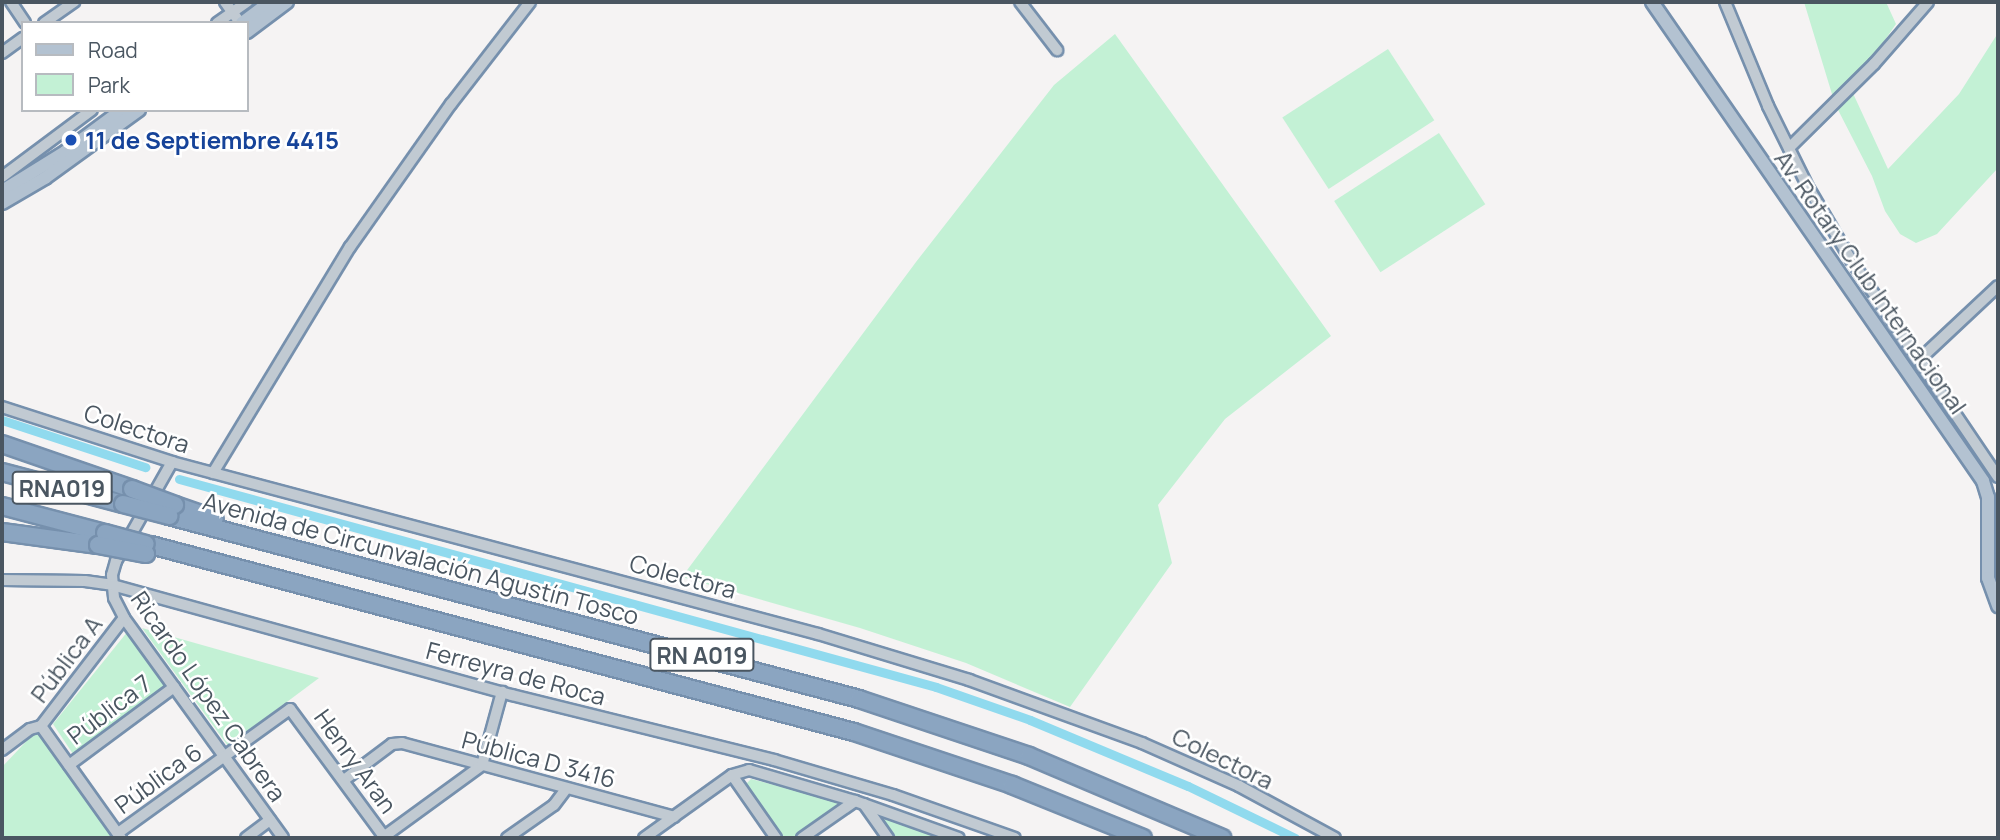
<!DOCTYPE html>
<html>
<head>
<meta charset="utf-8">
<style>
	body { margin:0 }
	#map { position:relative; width:2000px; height:840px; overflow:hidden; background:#f5f3f3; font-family:Manrope,sans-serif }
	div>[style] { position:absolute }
	.green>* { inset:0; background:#c3f1d5; transform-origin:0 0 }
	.canal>* { height:9px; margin:-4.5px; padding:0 4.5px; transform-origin:4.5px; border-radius:4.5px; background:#90daee }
	.roads { filter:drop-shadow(2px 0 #7690ad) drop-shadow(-2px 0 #7690ad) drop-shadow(0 2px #7690ad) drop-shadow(0 -2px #7690ad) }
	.minor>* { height:10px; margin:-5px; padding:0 5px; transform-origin:5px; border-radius:5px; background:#c1cad2 }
	.major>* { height:12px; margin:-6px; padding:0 6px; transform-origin:6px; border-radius:6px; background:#b3c2d1 }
	.highway>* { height:16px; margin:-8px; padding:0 8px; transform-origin:8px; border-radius:8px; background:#8ba5c1 }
	.bridges { filter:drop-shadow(2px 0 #7690ad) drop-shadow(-2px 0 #7690ad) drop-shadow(0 2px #7690ad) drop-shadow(0 -2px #7690ad) }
	.highway-bridge>* { height:16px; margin:-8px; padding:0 8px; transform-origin:8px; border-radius:8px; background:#8ba5c1 }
	.dots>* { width:19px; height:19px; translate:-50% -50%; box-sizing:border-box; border:4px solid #fff; border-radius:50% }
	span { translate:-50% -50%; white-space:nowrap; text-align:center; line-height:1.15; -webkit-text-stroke:5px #fff; paint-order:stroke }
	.shield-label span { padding:2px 5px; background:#fff; border:2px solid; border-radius:5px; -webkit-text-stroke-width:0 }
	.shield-label { font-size:23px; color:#4a5661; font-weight:700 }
	.transit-label { font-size:24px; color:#164399; font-weight:700 }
	.left { translate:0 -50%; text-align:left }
	.street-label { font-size:24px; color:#4a5661 }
	.frame { position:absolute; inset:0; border:4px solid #4a5661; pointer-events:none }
	.legend { position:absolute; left:21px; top:21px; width:228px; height:91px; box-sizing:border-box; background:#fff; border:2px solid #b7bbc0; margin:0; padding:9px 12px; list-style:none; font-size:21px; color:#4a5661 }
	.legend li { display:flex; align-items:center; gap:14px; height:35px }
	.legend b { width:35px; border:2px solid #b7bbc0 }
</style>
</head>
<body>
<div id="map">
	<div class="green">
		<div style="clip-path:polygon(1804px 2px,1886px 2px,1896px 24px,1851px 89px,1888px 169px,1959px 94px,1998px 33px,1998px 168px,1937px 234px,1916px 243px,1900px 234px,1885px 211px,1872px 176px,1835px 104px)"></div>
		<div style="clip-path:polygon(1115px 34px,1331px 336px,1225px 419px,1158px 505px,1172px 563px,1070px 707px,966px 663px,860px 628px,682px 577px,916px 262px,1054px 85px)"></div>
		<div style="left:1388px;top:49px;width:85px;height:126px;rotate:57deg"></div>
		<div style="left:1439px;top:133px;width:85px;height:125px;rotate:57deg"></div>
		<div style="clip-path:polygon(142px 628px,319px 678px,228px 746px)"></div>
		<div style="clip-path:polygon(128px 631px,169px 688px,75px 757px,53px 724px)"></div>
		<div style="clip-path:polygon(37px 730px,113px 838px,2px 838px,2px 767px)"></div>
		<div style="clip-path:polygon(751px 779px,837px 801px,839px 803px,792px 838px,784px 838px,745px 785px)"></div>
		<div style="clip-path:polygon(879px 815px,941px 838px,896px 838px)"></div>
	</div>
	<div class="canal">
		<div style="left:2px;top:420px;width:151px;rotate:18.2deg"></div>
		<div style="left:179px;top:479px;width:785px;rotate:15.36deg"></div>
		<div style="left:936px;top:687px;width:100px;rotate:19.3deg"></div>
		<div style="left:1030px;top:720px;width:171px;rotate:22.7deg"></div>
		<div style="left:1188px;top:786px;width:119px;rotate:25.9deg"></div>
	</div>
	<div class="roads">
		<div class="minor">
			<div style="left:11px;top:2px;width:25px;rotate:56deg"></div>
			<div style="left:225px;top:2px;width:26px;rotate:54deg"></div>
			<div style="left:1020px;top:2px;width:61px;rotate:52.4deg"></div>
			<div style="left:1725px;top:2px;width:113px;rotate:67.5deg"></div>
			<div style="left:1768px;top:106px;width:90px;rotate:63.7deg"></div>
			<div style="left:1808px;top:187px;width:85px;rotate:59.5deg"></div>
			<div style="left:1851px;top:260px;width:262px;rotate:55.9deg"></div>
			<div style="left:44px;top:23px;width:37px;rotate:-35deg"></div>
			<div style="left:217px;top:23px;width:37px;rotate:-35deg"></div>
			<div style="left:2px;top:53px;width:26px;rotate:-36deg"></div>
			<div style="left:1789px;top:148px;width:120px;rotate:-44.7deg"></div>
			<div style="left:1874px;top:64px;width:82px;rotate:-48.9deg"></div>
			<div style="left:2px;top:177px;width:112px;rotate:-36.7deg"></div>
			<div style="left:1919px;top:360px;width:108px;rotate:-43.1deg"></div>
			<div style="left:2px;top:407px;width:179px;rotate:17.9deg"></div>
			<div style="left:172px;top:462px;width:669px;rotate:14.91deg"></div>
			<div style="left:818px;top:634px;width:158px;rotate:16.9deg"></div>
			<div style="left:969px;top:680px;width:184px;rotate:20deg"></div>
			<div style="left:1142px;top:743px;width:106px;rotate:23.9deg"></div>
			<div style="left:1239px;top:786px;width:109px;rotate:28.4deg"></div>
			<div style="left:172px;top:462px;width:114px;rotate:119.5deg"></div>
			<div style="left:116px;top:561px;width:15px;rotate:106deg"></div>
			<div style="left:112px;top:575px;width:23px;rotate:85deg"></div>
			<div style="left:114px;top:598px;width:22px;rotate:63deg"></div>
			<div style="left:124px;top:618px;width:271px;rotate:54.1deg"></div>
			<div style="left:213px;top:473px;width:264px;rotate:-58.8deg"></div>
			<div style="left:350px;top:247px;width:175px;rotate:-54.8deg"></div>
			<div style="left:451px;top:104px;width:129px;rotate:-52.2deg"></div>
			<div style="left:2px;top:580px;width:83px;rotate:0.7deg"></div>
			<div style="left:85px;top:581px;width:27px;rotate:8deg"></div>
			<div style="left:112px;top:585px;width:415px;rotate:15.4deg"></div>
			<div style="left:512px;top:695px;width:270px;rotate:13.9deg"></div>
			<div style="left:774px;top:760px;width:124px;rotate:16.4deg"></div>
			<div style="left:893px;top:795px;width:129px;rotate:19.4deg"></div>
			<div style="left:41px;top:726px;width:138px;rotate:54.5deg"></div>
			<div style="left:2px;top:750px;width:35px;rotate:-37deg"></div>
			<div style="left:30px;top:729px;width:11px;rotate:-15deg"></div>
			<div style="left:41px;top:726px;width:136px;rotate:-52.5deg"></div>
			<div style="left:69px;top:765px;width:131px;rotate:-36.6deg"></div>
			<div style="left:732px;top:775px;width:77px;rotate:55.1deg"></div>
			<div style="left:344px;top:780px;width:60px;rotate:-36.9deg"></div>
			<div style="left:392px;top:744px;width:10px;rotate:-6deg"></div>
			<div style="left:402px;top:743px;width:282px;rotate:15.2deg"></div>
			<div style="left:864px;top:804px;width:42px;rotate:54.8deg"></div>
			<div style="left:118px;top:833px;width:212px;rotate:-35.8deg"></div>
			<div style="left:290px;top:709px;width:160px;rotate:53.6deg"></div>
			<div style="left:246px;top:838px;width:30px;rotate:-37deg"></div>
			<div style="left:382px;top:838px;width:124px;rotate:-36.1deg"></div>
			<div style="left:482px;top:765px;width:76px;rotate:-74.7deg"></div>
			<div style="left:507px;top:838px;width:57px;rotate:-35.1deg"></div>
			<div style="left:554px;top:805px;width:20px;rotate:-53deg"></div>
			<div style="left:644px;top:838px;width:108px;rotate:-35.6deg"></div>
			<div style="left:732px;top:775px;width:18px;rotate:-16deg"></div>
			<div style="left:749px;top:770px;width:110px;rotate:16.3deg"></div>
			<div style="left:855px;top:801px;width:110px;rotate:19.6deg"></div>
			<div style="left:802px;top:838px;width:65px;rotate:-34.9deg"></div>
		</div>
		<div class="major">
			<div style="left:1652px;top:2px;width:582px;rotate:55.35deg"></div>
			<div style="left:1983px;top:481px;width:17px;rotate:73deg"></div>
			<div style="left:1988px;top:497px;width:81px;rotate:90deg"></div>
			<div style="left:1988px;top:578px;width:30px;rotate:70deg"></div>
			<div style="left:242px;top:23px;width:35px;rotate:-37deg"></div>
			<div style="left:247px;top:32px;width:50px;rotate:-36.9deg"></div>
			<div style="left:2px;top:191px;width:74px;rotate:-31.8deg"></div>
			<div style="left:65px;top:152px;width:71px;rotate:-36.4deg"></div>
			<div style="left:2px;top:203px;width:50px;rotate:-30.2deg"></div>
			<div style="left:45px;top:178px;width:116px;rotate:-35.9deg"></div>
		</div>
		<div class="highway">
			<div style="left:2px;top:444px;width:138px;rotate:19.1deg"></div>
			<div style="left:2px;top:472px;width:125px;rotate:14.8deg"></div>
			<div style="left:175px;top:505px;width:42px;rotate:19.3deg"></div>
			<div style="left:2px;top:506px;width:106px;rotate:14.7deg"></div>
			<div style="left:169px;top:516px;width:714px;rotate:14.85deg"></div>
			<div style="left:859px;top:699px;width:179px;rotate:18.5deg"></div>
			<div style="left:1029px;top:756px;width:210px;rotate:23deg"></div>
			<div style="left:2px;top:532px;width:97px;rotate:7.7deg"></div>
			<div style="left:151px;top:545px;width:727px;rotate:14.9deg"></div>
			<div style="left:854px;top:732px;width:167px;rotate:18.5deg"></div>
			<div style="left:1012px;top:785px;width:141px;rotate:22deg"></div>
		</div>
	</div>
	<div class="bridges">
		<div class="highway-bridge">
			<div style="left:132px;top:489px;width:46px;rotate:20.4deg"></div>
			<div style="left:123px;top:504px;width:48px;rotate:14.6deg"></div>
			<div style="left:105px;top:533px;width:42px;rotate:15deg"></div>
			<div style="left:98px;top:545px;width:49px;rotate:10.6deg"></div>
		</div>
	</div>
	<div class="dots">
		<div style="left:71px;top:140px;background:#1a4fb4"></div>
	</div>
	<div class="shield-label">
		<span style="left:62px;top:488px">RNA019</span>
		<span style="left:702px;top:655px">RN A019</span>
	</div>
	<div class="transit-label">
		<span class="left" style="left:85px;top:140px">11 de Septiembre 4415</span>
	</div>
	<div class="street-label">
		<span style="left:1871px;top:282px;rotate:55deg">Av. Rotary Club Internacional</span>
		<span style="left:137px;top:428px;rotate:18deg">Colectora</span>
		<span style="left:421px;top:558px;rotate:15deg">Avenida de Circunvalación Agustín Tosco</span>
		<span style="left:683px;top:576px;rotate:15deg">Colectora</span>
		<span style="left:66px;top:659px;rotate:-53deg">Pública A</span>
		<span style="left:516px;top:673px;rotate:15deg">Ferreyra de Roca</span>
		<span style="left:209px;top:696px;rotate:55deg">Ricardo López Cabrera</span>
		<span style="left:109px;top:709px;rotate:-37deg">Pública 7</span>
		<span style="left:1223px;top:758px;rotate:26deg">Colectora</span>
		<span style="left:539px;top:759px;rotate:15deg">Pública D 3416</span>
		<span style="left:356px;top:761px;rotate:54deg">Henry Aran</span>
		<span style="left:158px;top:778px;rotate:-36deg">Pública 6</span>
	</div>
	<div class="frame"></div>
	<ul class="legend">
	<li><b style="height:9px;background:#b3c2d1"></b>Road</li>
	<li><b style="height:19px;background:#c3f1d5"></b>Park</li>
	</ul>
</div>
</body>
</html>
